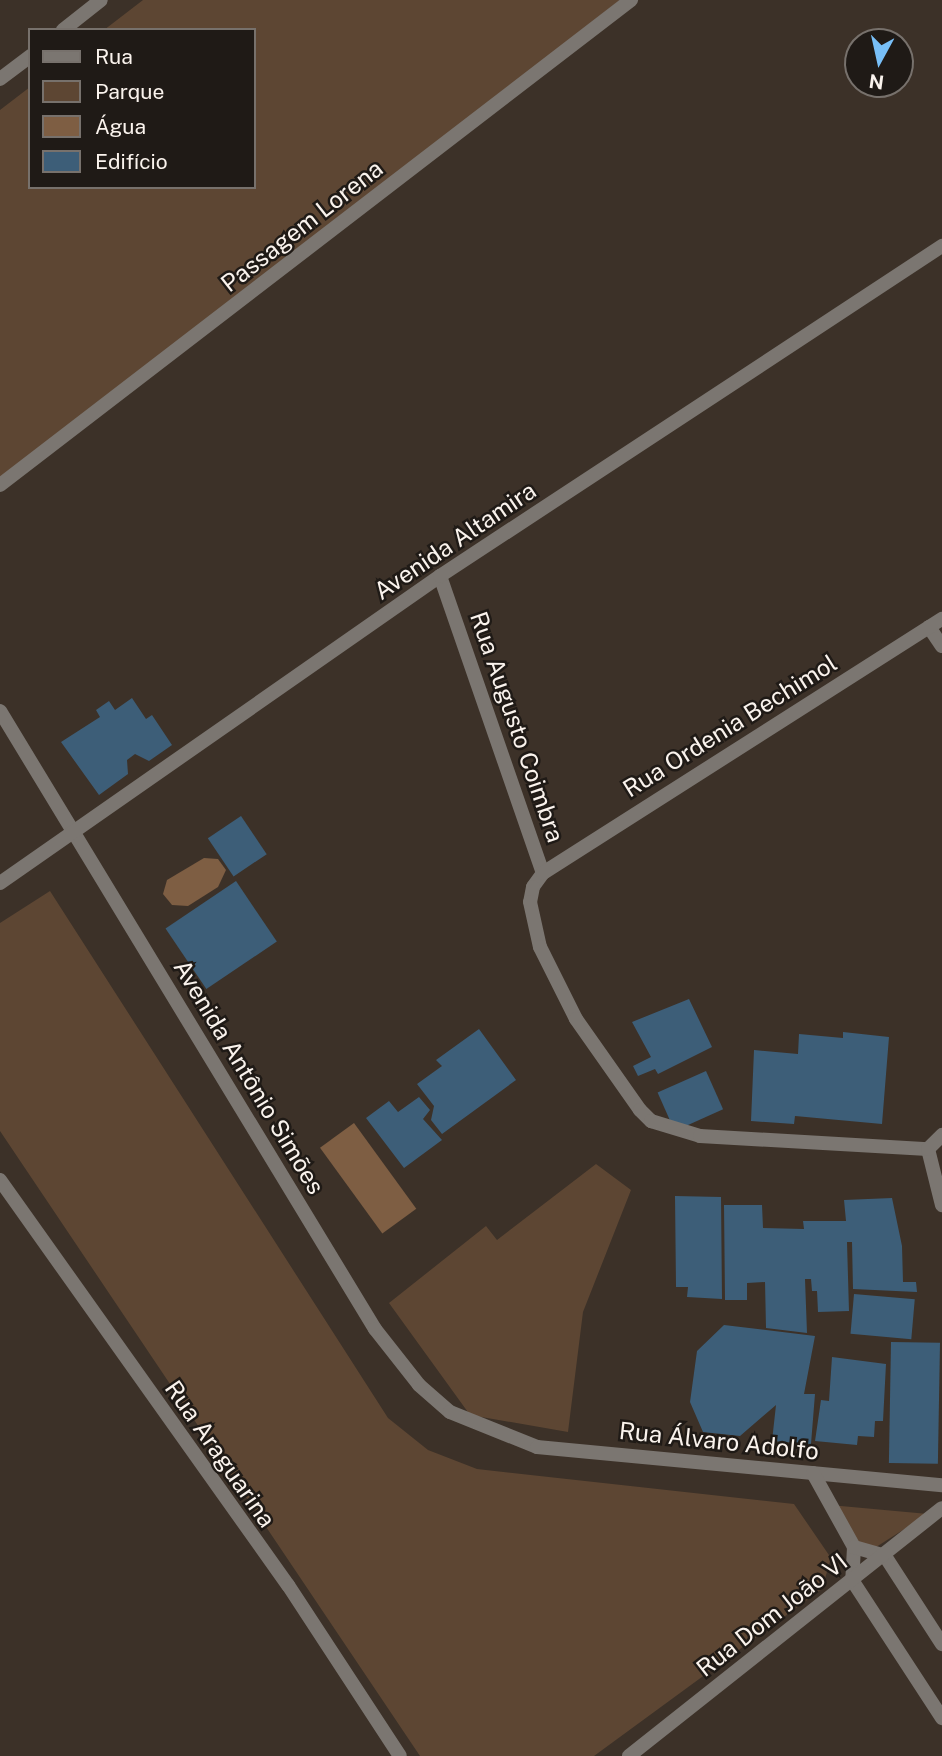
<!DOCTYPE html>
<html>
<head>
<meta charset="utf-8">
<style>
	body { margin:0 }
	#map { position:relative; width:942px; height:1756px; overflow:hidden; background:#3c3128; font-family:"Public Sans",sans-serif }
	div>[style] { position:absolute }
	.green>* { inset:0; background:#5d4633 }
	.water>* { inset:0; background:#7e5e43; transform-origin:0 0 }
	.building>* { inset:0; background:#3d5e78; transform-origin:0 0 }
	.minor>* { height:14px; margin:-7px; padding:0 7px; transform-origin:7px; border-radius:7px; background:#7b7671 }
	span { translate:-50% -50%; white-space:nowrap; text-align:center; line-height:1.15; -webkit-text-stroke:5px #1f1a16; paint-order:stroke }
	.street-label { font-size:24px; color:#faf3ed }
	.legend { position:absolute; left:28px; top:28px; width:228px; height:161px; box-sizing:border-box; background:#1f1a16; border:2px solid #77716c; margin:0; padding:9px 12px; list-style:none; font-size:21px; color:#faf3ed }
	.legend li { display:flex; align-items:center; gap:14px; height:35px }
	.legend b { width:35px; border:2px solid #77716c }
	.north { position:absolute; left:844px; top:28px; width:70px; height:70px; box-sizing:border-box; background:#1f1a16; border:2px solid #77716c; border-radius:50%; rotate:188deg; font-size:19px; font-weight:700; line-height:28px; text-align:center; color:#faf3ed }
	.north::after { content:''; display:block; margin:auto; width:24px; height:32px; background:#78bff7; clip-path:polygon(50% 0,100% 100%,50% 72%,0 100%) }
</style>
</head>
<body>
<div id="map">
	<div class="green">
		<div style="clip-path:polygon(143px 0,620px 0,0 485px,0 110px,30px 87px,30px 187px,254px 187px,254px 30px,104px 30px)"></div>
		<div style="clip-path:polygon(50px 891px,388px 1418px,428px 1450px,477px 1469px,794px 1504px,831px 1558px,822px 1589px,594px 1756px,420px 1756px,0 1131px,0 923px)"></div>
		<div style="clip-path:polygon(596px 1164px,631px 1190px,583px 1312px,568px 1432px,470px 1415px,389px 1303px,486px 1226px,497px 1240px)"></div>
		<div style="clip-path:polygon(830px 1505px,928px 1514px,862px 1556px)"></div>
	</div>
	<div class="water">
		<div style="clip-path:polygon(204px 858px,218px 859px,226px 870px,218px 887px,188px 906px,172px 905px,163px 894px,167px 880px)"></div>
		<div style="left:354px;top:1123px;width:106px;height:42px;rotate:54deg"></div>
	</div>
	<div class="building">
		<div style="clip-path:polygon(132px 698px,146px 719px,152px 715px,172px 745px,149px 761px,135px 754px,127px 760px,128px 774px,99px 795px,61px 742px,100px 717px,96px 710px,109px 701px,115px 710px)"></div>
		<div style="left:241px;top:816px;width:46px;height:40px;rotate:56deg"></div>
		<div style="left:236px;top:881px;width:73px;height:85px;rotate:56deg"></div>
		<div style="clip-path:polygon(689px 999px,712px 1047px,658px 1074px,655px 1069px,638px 1076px,633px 1066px,651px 1057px,632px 1022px)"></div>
		<div style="clip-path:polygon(479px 1029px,516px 1080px,442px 1134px,431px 1120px,434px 1106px,417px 1084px,442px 1066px,436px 1060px)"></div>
		<div style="clip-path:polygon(843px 1032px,889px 1037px,882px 1124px,795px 1116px,794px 1124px,751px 1121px,754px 1050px,798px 1054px,799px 1034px,843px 1038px)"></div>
		<div style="left:706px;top:1071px;width:42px;height:53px;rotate:66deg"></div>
		<div style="clip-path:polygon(419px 1097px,430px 1110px,423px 1119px,442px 1140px,404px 1168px,366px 1118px,389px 1101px,398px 1112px)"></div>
		<div style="clip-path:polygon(675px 1196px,721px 1197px,722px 1299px,687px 1297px,688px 1287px,676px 1287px)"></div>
		<div style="clip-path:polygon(892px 1198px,902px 1246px,903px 1282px,916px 1282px,917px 1292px,853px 1289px,852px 1242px,847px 1242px,849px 1311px,818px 1312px,817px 1291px,812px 1291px,811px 1279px,805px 1279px,807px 1333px,766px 1328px,765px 1282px,747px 1283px,747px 1300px,725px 1300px,724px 1205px,762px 1205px,763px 1228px,804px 1229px,803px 1221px,846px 1221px,844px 1200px)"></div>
		<div style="left:854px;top:1294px;width:61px;height:40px;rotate:5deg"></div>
		<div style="clip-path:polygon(724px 1325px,815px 1336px,804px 1394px,815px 1394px,811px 1444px,772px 1441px,776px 1405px,740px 1436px,703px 1432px,690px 1402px,697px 1351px)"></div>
		<div style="left:891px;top:1342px;width:49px;height:121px;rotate:1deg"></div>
		<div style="clip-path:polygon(832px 1357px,886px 1364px,883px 1421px,875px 1421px,874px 1437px,858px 1436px,857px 1445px,815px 1441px,821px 1400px,829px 1401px)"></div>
	</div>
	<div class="minor">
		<div style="left:63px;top:30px;width:48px;rotate:-38.3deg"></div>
		<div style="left:0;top:79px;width:38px;rotate:-37deg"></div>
		<div style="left:0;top:485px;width:796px;rotate:-37.55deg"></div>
		<div style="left:440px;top:576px;width:314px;rotate:70.9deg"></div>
		<div style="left:543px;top:873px;width:17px;rotate:126deg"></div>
		<div style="left:533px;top:887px;width:15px;rotate:101deg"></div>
		<div style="left:530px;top:902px;width:46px;rotate:77.5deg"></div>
		<div style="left:540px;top:947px;width:80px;rotate:63.4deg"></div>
		<div style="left:576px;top:1019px;width:111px;rotate:54.9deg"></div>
		<div style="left:640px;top:1110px;width:16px;rotate:45deg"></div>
		<div style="left:651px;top:1121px;width:51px;rotate:17deg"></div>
		<div style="left:700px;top:1136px;width:228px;rotate:3.3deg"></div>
		<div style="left:929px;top:627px;width:23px;rotate:56deg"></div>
		<div style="left:0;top:711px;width:723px;rotate:58.75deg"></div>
		<div style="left:375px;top:1329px;width:71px;rotate:51.8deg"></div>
		<div style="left:419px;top:1385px;width:41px;rotate:41.1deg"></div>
		<div style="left:450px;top:1412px;width:94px;rotate:21.9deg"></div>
		<div style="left:537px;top:1447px;width:407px;rotate:5.4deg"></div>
		<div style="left:543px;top:873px;width:473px;rotate:-32.5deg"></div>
		<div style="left:0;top:883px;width:537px;rotate:-34.9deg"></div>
		<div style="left:440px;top:576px;width:601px;rotate:-33.32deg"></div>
		<div style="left:928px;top:1149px;width:58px;rotate:76deg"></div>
		<div style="left:928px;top:1149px;width:20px;rotate:-45deg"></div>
		<div style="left:0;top:1180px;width:497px;rotate:54.6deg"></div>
		<div style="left:288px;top:1585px;width:204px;rotate:56.8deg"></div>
		<div style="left:813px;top:1473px;width:85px;rotate:61deg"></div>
		<div style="left:854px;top:1547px;width:33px;rotate:93deg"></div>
		<div style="left:852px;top:1580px;width:165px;rotate:56.9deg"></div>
		<div style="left:854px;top:1547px;width:32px;rotate:16deg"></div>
		<div style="left:885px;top:1556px;width:105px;rotate:57.1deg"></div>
		<div style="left:629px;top:1756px;width:399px;rotate:-38.4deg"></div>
	</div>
	<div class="street-label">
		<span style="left:302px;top:226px;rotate:-38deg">Passagem Lorena</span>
		<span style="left:455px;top:541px;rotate:-34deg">Avenida Altamira</span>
		<span style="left:730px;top:726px;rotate:-32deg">Rua Ordenia Bechimol</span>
		<span style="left:517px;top:727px;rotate:71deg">Rua Augusto Coimbra</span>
		<span style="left:249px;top:1077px;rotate:59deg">Avenida Antônio Simões</span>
		<span style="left:719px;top:1441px;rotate:6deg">Rua Álvaro Adolfo</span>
		<span style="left:220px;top:1454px;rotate:55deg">Rua Araguarina</span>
		<span style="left:772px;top:1615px;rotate:-38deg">Rua Dom João VI</span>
	</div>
	<ul class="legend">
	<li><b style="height:9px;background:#7b7671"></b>Rua</li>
	<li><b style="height:19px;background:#5d4633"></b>Parque</li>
	<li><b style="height:19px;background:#7e5e43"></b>Água</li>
	<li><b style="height:19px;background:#3d5e78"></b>Edifício</li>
	</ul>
	<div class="north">N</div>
</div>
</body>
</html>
